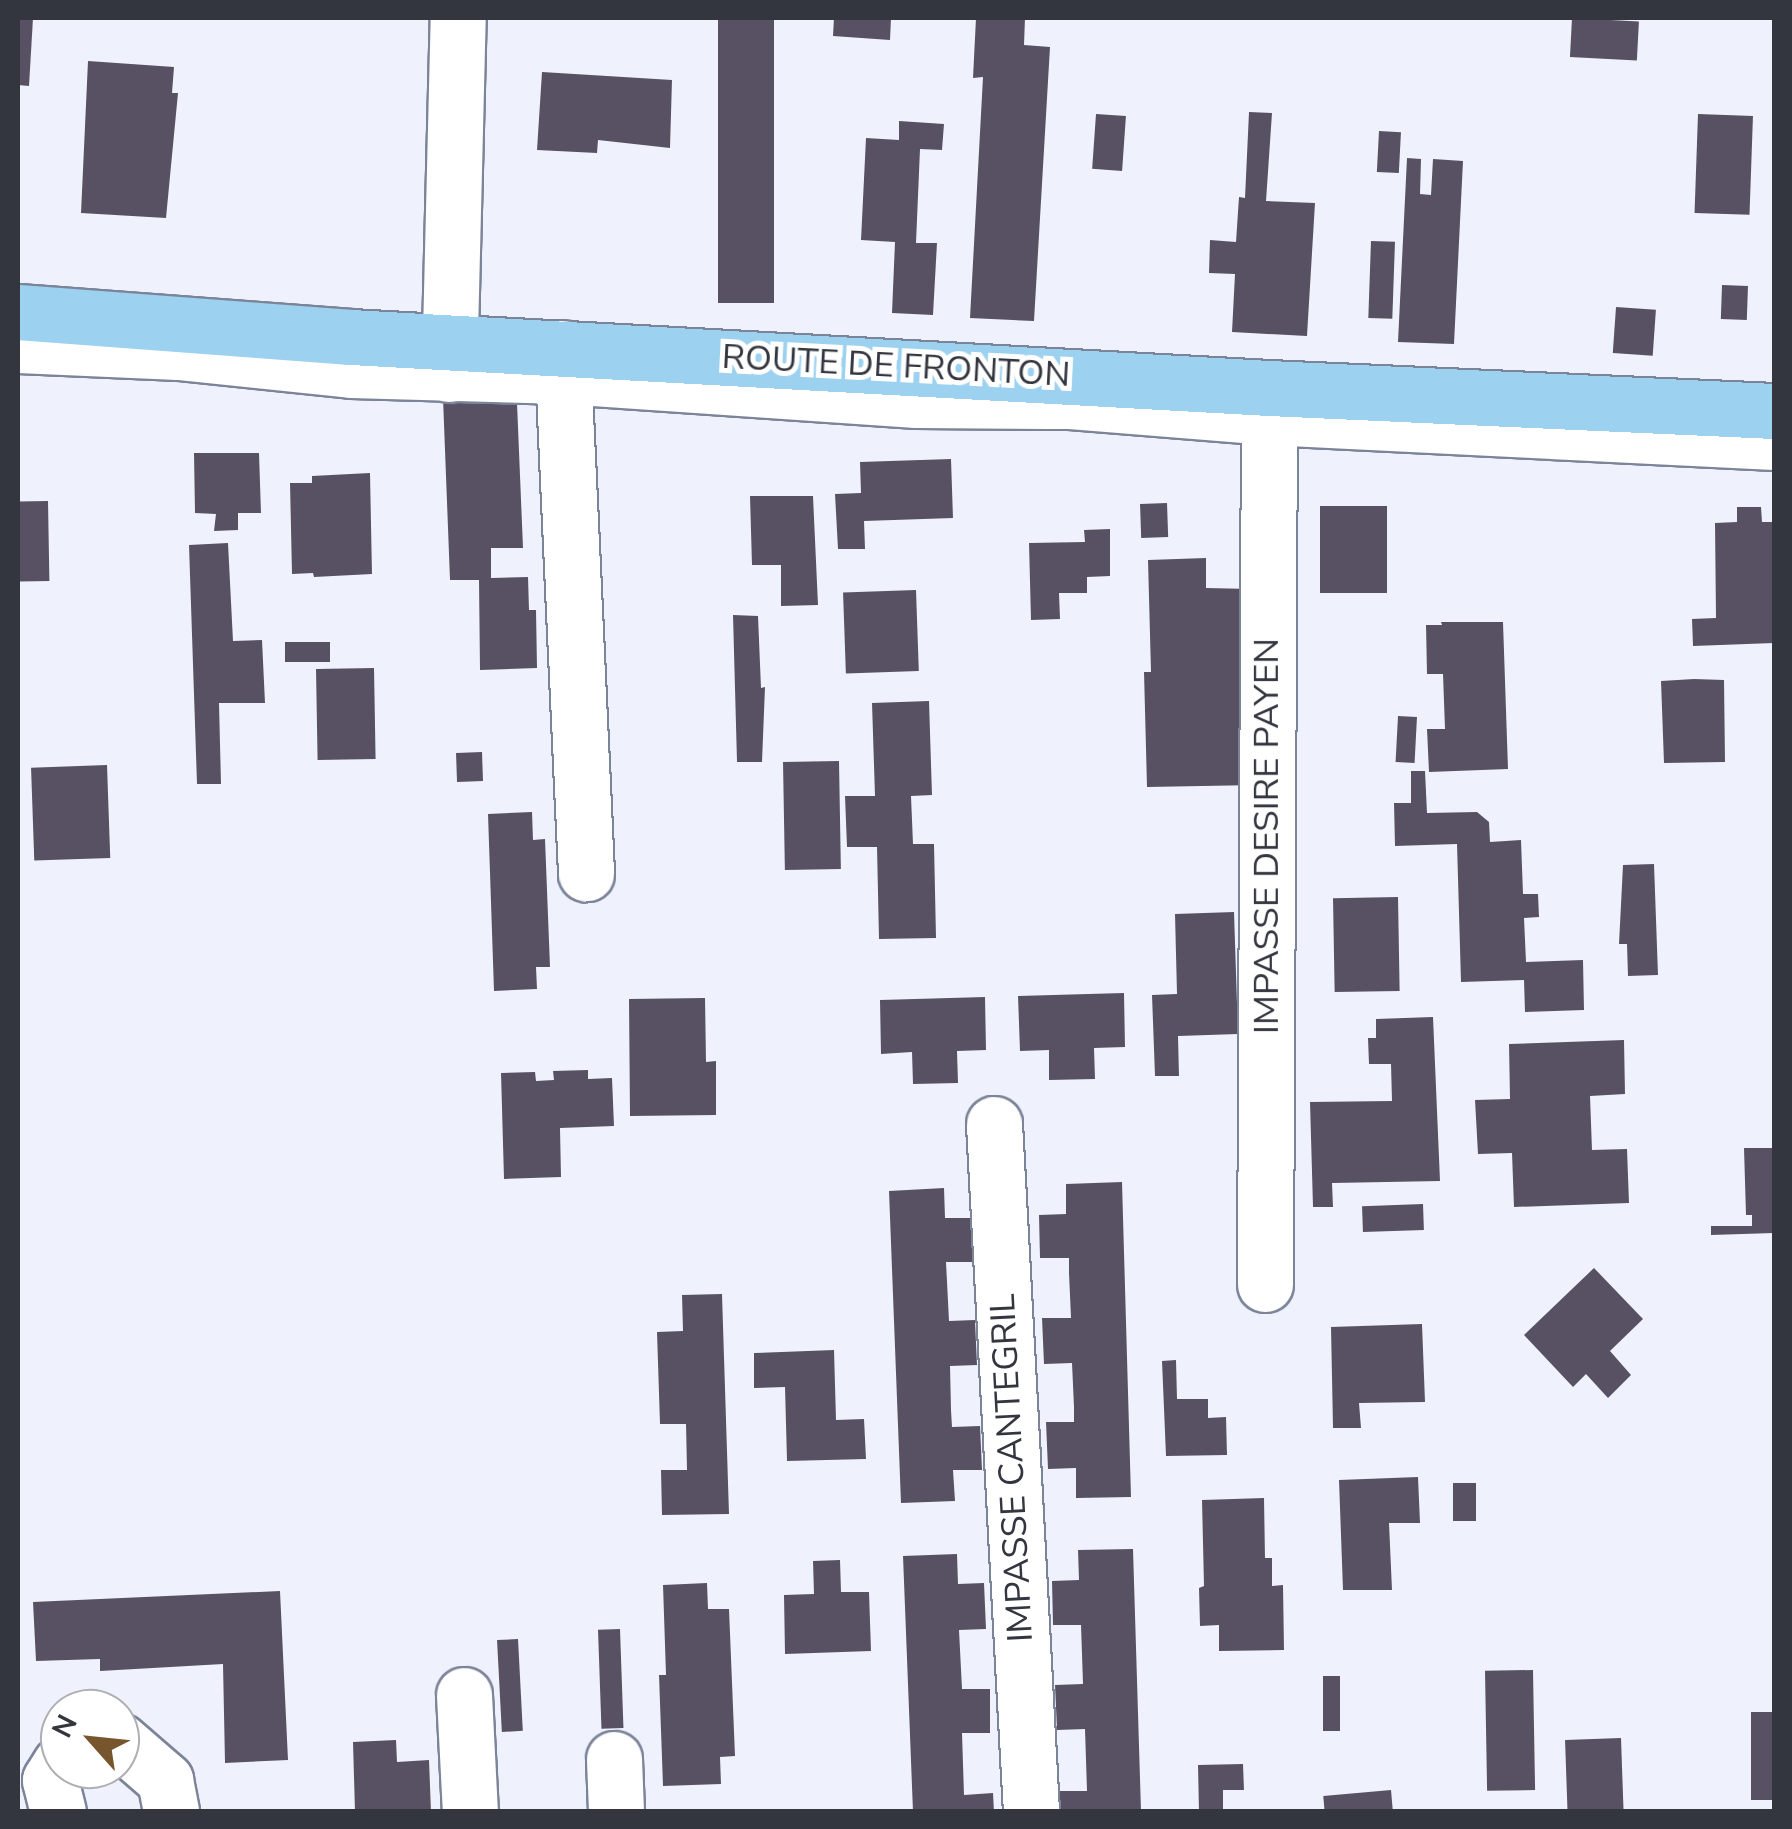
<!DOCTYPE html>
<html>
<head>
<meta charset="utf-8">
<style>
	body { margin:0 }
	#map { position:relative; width:1792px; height:1829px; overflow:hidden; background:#eff2fc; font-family:"Nunito Sans",sans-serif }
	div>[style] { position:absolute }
	.building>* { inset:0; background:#585164; transform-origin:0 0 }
	.roads { filter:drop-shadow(2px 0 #7c8499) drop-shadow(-2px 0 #7c8499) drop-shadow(0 2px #7c8499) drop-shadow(0 -2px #7c8499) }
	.minor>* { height:55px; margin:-27.5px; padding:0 27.5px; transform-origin:27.5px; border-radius:27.5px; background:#fff }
	.major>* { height:55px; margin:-27.5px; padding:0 27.5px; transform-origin:27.5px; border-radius:27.5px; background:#9cd1f0 }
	span { translate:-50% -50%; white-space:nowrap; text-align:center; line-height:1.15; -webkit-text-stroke:10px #fff; paint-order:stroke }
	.street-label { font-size:35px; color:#33363f }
	.frame { position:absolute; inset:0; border:20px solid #33363f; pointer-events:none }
	.north { position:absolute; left:40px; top:1689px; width:100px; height:100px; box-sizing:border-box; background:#fff; border:2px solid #adafb2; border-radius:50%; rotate:297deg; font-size:28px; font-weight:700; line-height:40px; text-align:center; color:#33363f }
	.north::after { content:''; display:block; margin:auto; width:35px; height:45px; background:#77562d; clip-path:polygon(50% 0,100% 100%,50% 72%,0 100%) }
</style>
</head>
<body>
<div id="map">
	<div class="building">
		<div style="clip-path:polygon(18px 18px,33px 18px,29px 86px,18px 85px)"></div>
		<div style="left:718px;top:18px;width:56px;height:285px"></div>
		<div style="clip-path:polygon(834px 18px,891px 18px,890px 40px,833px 36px)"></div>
		<div style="clip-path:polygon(976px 18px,1025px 18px,1024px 45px,1050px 47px,1034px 321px,970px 318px,983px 77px,973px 78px)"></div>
		<div style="left:1572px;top:18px;width:67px;height:39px;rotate:3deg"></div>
		<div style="clip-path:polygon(88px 61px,174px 67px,172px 93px,178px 93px,166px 218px,81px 213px)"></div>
		<div style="clip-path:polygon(542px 72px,672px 80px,670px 148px,598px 140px,597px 153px,537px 150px)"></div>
		<div style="clip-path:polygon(1249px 112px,1272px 113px,1266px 201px,1315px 203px,1307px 336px,1232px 332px,1235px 274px,1209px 273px,1210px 240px,1236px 242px,1239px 197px,1245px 198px)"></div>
		<div style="left:1096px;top:114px;width:30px;height:55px;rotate:4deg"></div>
		<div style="left:1698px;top:114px;width:55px;height:99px;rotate:2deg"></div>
		<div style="clip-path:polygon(899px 121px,944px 124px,942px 150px,920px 149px,916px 243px,937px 243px,933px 315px,892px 313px,895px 242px,861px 240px,866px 138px,899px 140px)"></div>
		<div style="left:1379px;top:131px;width:22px;height:41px;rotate:3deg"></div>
		<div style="clip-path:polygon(1407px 158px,1421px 159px,1420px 194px,1431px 195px,1433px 159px,1463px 161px,1454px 344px,1398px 342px)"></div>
		<div style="left:1371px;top:241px;width:24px;height:77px;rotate:2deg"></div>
		<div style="left:1722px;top:285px;width:26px;height:34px;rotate:2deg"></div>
		<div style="left:1616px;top:307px;width:40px;height:46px;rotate:4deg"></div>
		<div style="clip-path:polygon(443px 398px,517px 403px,523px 548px,491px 548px,491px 578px,528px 577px,529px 610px,536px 610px,537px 668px,480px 670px,479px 580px,450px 580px)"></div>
		<div style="clip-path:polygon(194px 453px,259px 453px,261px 513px,238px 513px,238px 530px,214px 531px,216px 514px,195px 513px)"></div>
		<div style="clip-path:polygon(951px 459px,953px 518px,864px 521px,865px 549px,838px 549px,835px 494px,861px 493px,860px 462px)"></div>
		<div style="clip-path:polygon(370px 473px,372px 574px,314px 577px,313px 573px,292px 574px,290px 483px,312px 483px,312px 476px)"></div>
		<div style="clip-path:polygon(750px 496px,813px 496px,818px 605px,781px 606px,781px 565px,752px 565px)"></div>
		<div style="left:48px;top:501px;width:80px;height:30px;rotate:89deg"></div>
		<div style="left:1167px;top:503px;width:34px;height:27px;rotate:88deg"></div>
		<div style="left:1320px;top:506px;width:67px;height:87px"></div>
		<div style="clip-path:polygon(1737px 507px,1761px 507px,1762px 522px,1774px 522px,1774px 643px,1693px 646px,1692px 619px,1716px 618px,1715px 523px,1737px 522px)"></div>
		<div style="clip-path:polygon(1110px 529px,1110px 576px,1087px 577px,1087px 593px,1059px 593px,1060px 619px,1031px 620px,1029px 543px,1085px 542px,1084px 530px)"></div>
		<div style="clip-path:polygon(228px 543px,233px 641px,262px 640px,265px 703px,219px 703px,221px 784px,197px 784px,189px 545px)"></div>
		<div style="clip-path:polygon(1206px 558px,1206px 588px,1252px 589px,1257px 785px,1147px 787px,1144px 672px,1151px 672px,1148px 560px)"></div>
		<div style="left:916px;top:590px;width:81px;height:73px;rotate:88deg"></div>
		<div style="clip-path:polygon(733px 615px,758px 616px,761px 688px,765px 687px,762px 762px,737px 762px)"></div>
		<div style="clip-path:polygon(1441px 622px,1503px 622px,1508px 769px,1429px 772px,1427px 729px,1445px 729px,1443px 674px,1427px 674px,1426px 625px,1442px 625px)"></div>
		<div style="left:285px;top:642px;width:45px;height:20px"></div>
		<div style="left:374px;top:668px;width:91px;height:58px;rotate:89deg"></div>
		<div style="clip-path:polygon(1694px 679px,1724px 680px,1725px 762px,1664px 763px,1661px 681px)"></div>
		<div style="clip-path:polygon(929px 701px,932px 795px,911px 796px,913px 844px,934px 844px,936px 938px,879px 939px,877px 847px,847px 847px,845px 796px,875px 796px,872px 703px)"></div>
		<div style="left:1398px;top:716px;width:19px;height:46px;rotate:3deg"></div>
		<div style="left:482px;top:752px;width:29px;height:26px;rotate:88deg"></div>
		<div style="left:839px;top:761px;width:108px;height:56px;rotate:89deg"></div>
		<div style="left:107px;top:765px;width:93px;height:76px;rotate:88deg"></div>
		<div style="clip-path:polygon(1411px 771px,1425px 771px,1427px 813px,1477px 812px,1489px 822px,1490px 842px,1521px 840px,1523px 894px,1538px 894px,1539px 917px,1524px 918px,1526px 962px,1583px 960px,1584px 1010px,1525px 1012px,1524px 980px,1461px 982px,1457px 844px,1395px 846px,1394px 803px,1411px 803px)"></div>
		<div style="clip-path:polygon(532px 812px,533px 840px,545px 839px,550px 967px,536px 967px,537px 989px,494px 991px,488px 814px)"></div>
		<div style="clip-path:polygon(1654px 864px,1658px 975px,1628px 976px,1627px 944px,1619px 944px,1623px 865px)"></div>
		<div style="left:1398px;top:897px;width:94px;height:65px;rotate:89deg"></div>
		<div style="clip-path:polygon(1234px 912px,1238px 1034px,1178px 1036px,1179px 1076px,1155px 1076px,1152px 995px,1177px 994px,1175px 914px)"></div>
		<div style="clip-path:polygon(1124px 993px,1125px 1047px,1094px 1048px,1095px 1079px,1049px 1080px,1049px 1050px,1020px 1051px,1018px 996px)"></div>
		<div style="clip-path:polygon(985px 997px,986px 1050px,957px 1051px,958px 1083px,913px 1084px,912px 1052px,881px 1054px,880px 1000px)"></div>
		<div style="clip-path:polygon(705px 998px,706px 1062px,716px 1061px,716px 1115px,630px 1116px,629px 999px)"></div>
		<div style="clip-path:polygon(1433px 1017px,1440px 1181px,1332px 1183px,1333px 1207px,1313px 1207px,1310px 1102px,1392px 1101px,1391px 1064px,1369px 1064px,1368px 1038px,1376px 1038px,1376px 1019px)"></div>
		<div style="clip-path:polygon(1624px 1040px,1625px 1094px,1590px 1096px,1592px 1150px,1627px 1149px,1629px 1203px,1514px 1207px,1512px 1153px,1478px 1154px,1475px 1100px,1510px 1099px,1509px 1044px)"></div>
		<div style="clip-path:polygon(588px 1070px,588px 1079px,612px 1078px,614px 1126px,560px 1128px,561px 1177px,504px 1179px,501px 1073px,535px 1072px,536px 1081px,554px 1080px,553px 1071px)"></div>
		<div style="clip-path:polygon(1744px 1148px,1774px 1148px,1774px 1233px,1711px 1235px,1711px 1226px,1752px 1226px,1752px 1215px,1746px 1215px)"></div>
		<div style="clip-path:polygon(1122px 1182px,1131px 1497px,1076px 1498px,1076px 1468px,1048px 1469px,1046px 1422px,1074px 1422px,1074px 1407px,1072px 1363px,1044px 1364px,1042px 1318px,1071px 1318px,1069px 1273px,1069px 1258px,1040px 1258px,1039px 1215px,1066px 1214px,1066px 1184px)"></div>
		<div style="clip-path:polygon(944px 1188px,945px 1218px,973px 1218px,973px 1262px,946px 1262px,949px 1321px,975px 1320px,977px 1365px,950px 1366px,951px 1410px,952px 1427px,980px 1426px,982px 1470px,953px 1470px,955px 1501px,901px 1503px,889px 1191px)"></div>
		<div style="left:1423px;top:1204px;width:26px;height:61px;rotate:88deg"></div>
		<div style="clip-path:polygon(1594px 1268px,1643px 1319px,1610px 1351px,1631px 1375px,1608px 1398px,1586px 1374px,1573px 1387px,1524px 1335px)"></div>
		<div style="clip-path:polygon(722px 1294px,729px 1514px,662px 1515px,661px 1470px,687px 1470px,686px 1424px,660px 1424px,657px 1332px,683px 1331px,682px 1295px)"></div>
		<div style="clip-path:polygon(1422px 1324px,1425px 1402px,1359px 1403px,1361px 1428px,1333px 1428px,1331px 1327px)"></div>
		<div style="clip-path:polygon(834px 1350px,836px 1420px,864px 1419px,866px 1459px,787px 1461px,785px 1387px,754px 1388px,754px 1353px)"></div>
		<div style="clip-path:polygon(1176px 1360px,1177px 1399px,1208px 1399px,1208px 1418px,1226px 1417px,1227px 1455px,1166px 1456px,1162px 1361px)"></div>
		<div style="clip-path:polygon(1418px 1477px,1420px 1523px,1389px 1523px,1392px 1590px,1343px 1590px,1339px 1480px)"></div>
		<div style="left:1476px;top:1483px;width:38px;height:23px;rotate:90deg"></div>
		<div style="clip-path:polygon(1264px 1498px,1265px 1558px,1272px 1558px,1272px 1586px,1283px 1585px,1284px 1650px,1219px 1651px,1219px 1625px,1200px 1626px,1199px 1588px,1204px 1586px,1202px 1500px)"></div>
		<div style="clip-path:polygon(1133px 1549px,1141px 1811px,1059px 1812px,1058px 1791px,1087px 1791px,1085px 1729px,1057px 1730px,1055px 1685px,1083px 1684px,1081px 1625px,1053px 1625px,1052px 1581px,1079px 1580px,1078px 1550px)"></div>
		<div style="clip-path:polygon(957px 1554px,958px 1584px,984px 1583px,986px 1629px,959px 1630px,962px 1689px,990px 1689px,990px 1733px,962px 1733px,964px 1795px,993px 1793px,994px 1812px,913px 1812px,903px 1556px)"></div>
		<div style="clip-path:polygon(840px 1560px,841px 1592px,869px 1592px,871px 1651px,785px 1654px,784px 1595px,814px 1594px,813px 1561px)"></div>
		<div style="clip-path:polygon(707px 1583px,708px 1609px,729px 1609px,735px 1756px,720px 1757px,721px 1784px,663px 1786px,659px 1675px,666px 1675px,663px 1585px)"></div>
		<div style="clip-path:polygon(280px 1591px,288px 1760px,225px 1763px,223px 1664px,100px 1671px,100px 1659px,36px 1661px,33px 1602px)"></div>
		<div style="left:620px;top:1629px;width:99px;height:22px;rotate:88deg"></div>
		<div style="left:518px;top:1639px;width:92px;height:21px;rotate:87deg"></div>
		<div style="left:1533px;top:1670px;width:120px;height:48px;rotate:89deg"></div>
		<div style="left:1323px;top:1676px;width:17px;height:55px"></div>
		<div style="left:1751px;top:1712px;width:23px;height:88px"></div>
		<div style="left:1621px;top:1738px;width:74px;height:56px;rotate:88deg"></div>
		<div style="clip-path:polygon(396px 1740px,397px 1762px,429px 1760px,431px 1812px,355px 1812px,353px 1742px)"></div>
		<div style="clip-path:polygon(1243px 1764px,1244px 1790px,1223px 1790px,1223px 1812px,1199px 1812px,1198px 1765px)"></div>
		<div style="left:1391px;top:1790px;width:22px;height:68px;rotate:85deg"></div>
	</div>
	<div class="roads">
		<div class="minor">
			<div style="left:18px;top:345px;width:160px;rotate:2.5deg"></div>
			<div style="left:178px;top:352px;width:174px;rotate:5.9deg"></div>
			<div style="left:351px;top:370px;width:213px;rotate:1.6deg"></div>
			<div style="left:564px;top:376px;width:353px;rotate:3.9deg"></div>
			<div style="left:916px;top:400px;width:154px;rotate:0.4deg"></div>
			<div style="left:1070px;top:401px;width:200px;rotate:4.6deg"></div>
			<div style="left:1269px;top:417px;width:506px;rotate:2.83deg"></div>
			<div style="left:562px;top:348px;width:526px;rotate:87.38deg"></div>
			<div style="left:449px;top:374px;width:356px;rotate:-88.6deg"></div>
			<div style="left:994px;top:1124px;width:689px;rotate:86.92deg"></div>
			<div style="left:1265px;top:1284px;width:896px;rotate:-89.74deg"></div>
			<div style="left:464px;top:1695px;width:117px;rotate:87.1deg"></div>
			<div style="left:120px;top:1741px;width:60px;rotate:40.9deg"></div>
			<div style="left:165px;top:1780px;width:33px;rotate:79deg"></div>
			<div style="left:614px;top:1759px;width:53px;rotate:87.8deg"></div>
			<div style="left:58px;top:1812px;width:33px;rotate:-104deg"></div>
			<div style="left:50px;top:1780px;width:19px;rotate:-58deg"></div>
		</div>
		<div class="major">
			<div style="left:18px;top:312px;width:334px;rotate:4.3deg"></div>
			<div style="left:351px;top:337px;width:919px;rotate:3.18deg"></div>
			<div style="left:1269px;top:388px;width:506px;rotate:2.61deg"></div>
		</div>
	</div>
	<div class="street-label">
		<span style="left:896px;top:366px;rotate:3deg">ROUTE DE FRONTON</span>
		<span style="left:1267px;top:836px;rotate:-90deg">IMPASSE DESIRE PAYEN</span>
		<span style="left:1012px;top:1468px;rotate:-93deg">IMPASSE CANTEGRIL</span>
	</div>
	<div class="frame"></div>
	<div class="north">N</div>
</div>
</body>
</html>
